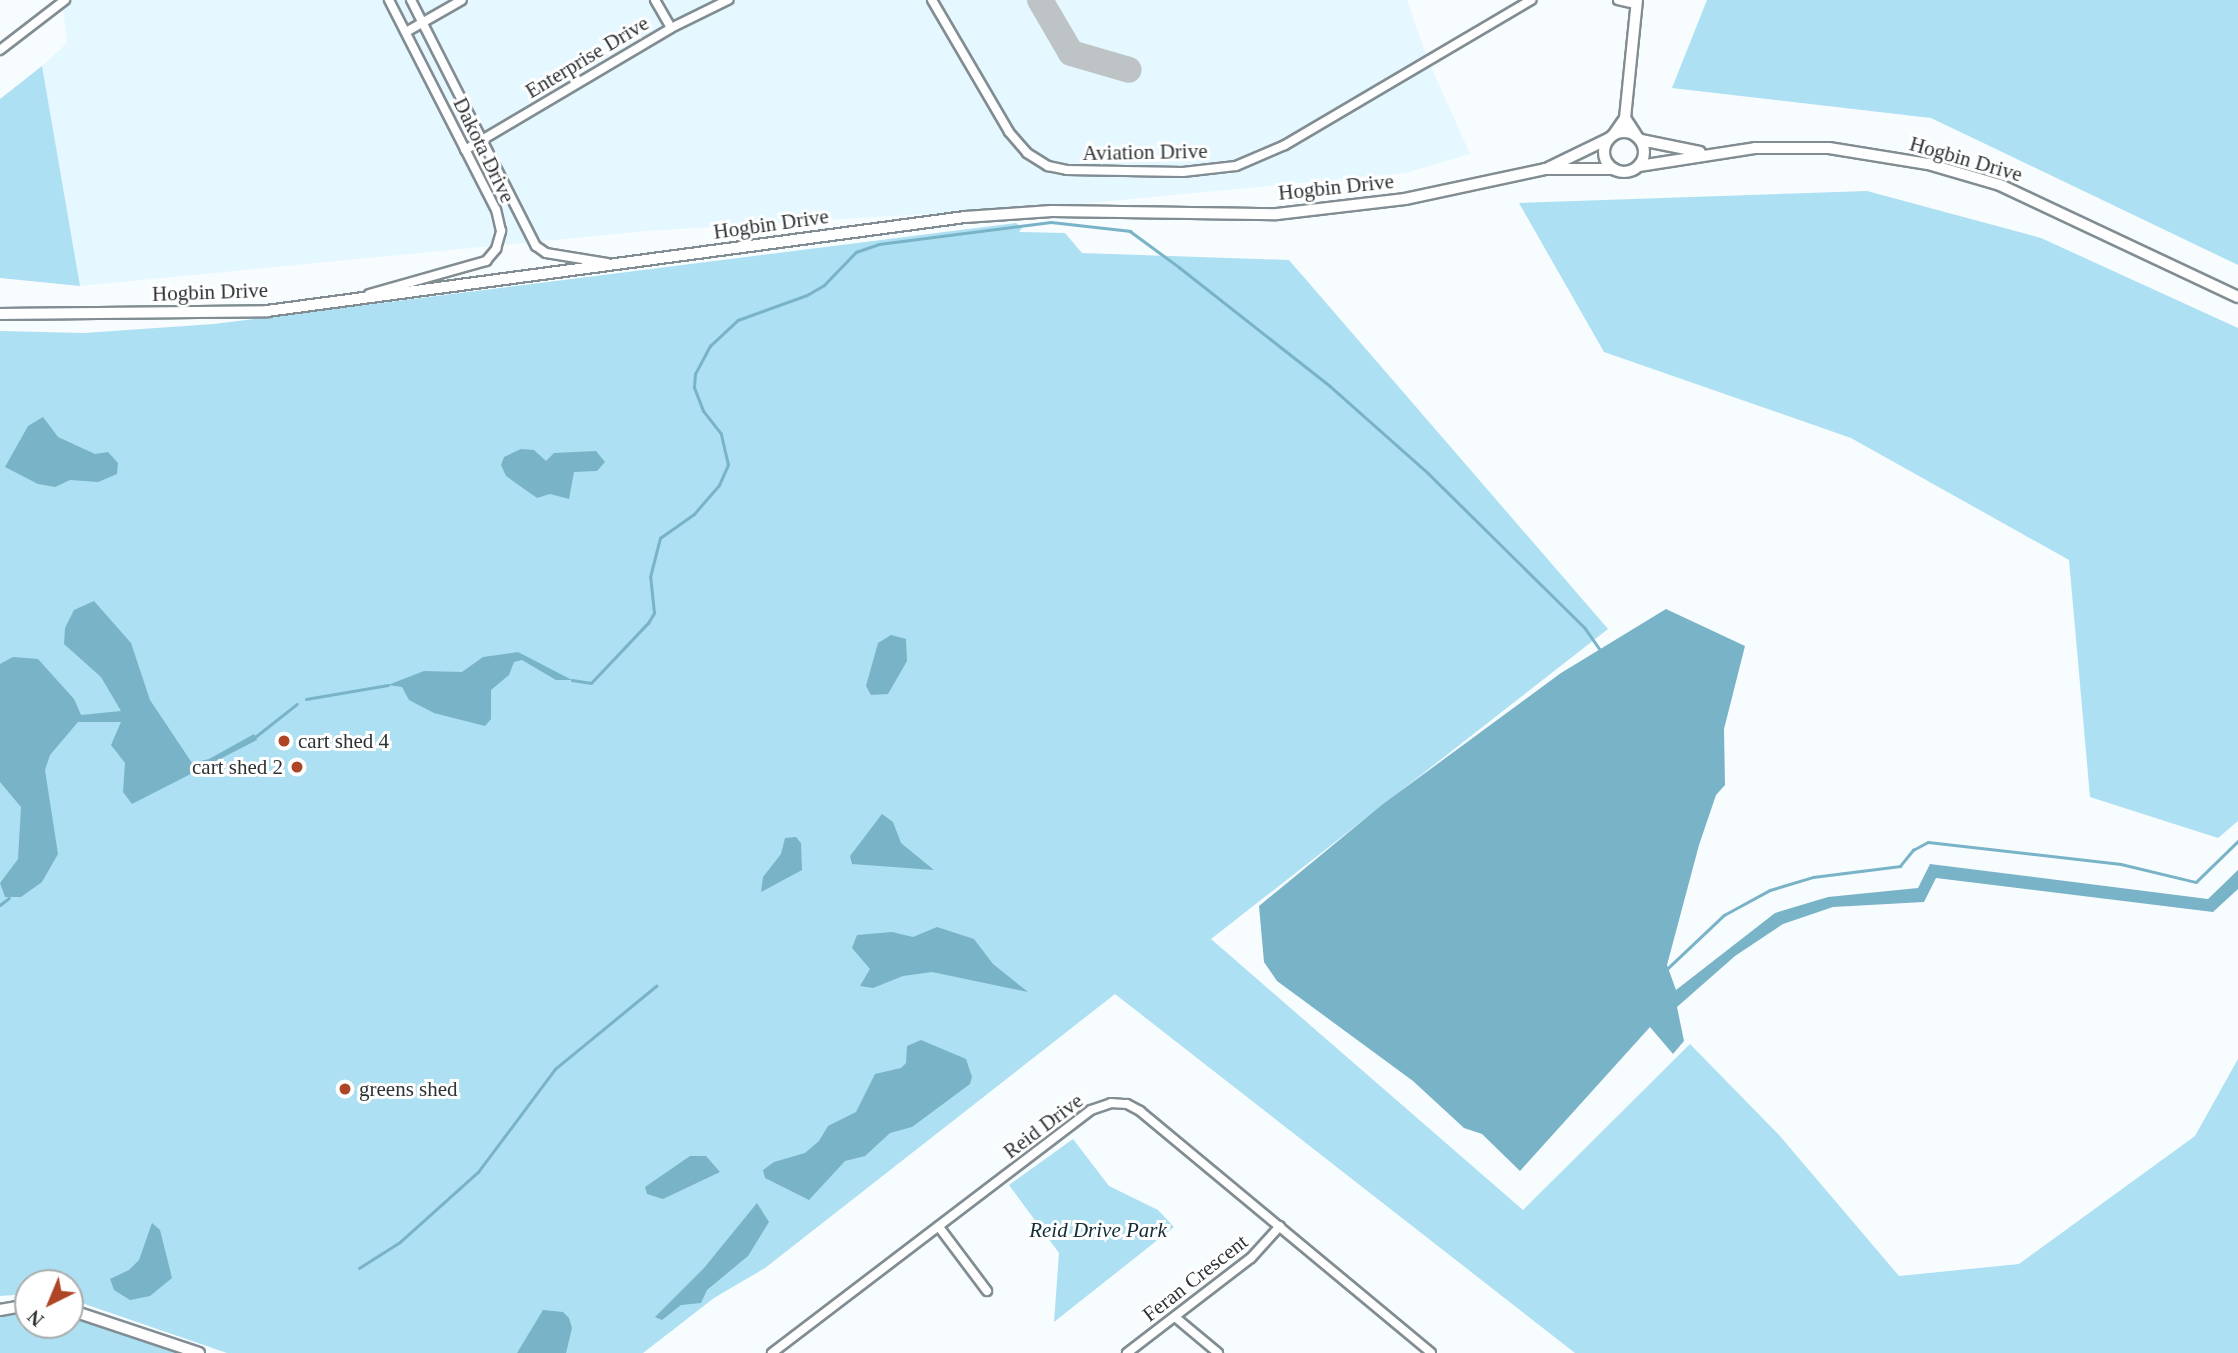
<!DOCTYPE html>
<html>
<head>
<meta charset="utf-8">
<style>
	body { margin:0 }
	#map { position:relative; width:2238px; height:1353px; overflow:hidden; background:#f7fcfe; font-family:"Times New Roman",serif }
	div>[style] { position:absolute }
	.built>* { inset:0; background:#e6f8ff }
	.green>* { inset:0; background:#ade0f2 }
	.water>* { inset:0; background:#79b3c7 }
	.stream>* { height:2.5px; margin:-1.25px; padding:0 1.25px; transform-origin:1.25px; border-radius:1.25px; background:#79b3c7 }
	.taxiway>* { height:26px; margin:-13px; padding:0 13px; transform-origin:13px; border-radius:13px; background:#bec4c6 }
	.roads { filter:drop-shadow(2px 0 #818d92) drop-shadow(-2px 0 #818d92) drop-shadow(0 2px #818d92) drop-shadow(0 -2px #818d92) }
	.minor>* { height:8px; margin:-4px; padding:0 4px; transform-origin:4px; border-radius:4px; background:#fff }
	.tertiary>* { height:10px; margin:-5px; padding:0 5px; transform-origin:5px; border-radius:5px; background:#fff }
	.secondary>* { height:10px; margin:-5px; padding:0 5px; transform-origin:5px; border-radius:5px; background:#fff }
	.secondary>.ring { margin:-5px; padding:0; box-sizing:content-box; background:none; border:10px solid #fff; border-radius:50% }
	.dots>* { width:19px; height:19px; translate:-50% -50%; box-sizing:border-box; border:4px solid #fff; border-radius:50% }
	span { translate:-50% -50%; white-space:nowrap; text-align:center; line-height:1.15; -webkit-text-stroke:6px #fff; paint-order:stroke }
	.street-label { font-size:21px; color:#2d3234 }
	.poi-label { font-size:21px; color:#2d3234 }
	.left { translate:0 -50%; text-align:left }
	.right { translate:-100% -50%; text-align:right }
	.park-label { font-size:21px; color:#122e38; font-style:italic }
	.north { position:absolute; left:14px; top:1269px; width:70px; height:70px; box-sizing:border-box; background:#fff; border:2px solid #abadae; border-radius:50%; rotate:223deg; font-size:19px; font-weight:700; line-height:28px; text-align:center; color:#2d3234 }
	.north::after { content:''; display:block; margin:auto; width:24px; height:32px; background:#ae4626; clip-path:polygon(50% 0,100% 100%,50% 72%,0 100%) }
</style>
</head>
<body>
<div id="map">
	<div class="built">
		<div style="clip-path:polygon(62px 0,1407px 0,1428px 60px,1470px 154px,1405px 173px,1058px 206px,647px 231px,80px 286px,42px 66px,67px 43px)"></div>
	</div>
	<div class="green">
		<div style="clip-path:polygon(1707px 0,2238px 0,2238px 265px,1931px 118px,1672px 88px)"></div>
		<div style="clip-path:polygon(42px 66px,80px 286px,0 278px,0 99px)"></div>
		<div style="clip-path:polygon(1867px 191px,2041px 238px,2238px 328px,2238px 821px,2218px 838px,2090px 797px,2069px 560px,1851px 438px,1604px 352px,1519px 203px)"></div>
		<div style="clip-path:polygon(1016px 223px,1022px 228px,1019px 232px,1065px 233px,1082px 253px,1289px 260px,1608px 629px,1211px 939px,1523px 1210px,1690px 1044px,1779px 1135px,1899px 1276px,2019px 1264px,2195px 1136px,2238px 1059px,2238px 1353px,1575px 1353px,1115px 994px,765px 1268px,714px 1298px,643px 1353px,227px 1353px,70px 1299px,70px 1283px,28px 1283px,28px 1294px,0 1296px,0 331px,84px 333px,214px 324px)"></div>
		<div style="clip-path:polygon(1073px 1139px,1109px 1186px,1158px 1210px,1174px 1227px,1054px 1322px,1059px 1253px,1009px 1185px)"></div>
		<div style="clip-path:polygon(11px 1314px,28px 1314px,28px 1325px,70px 1325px,70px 1318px,88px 1321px,180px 1353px,0 1353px,0 1317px)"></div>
	</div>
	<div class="water">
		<div style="clip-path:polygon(43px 417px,58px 437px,95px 454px,108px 452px,118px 463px,117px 474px,98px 482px,70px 480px,55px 487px,38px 484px,5px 467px,28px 426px)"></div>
		<div style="clip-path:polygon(521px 449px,534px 450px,546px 461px,554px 453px,596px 451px,605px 462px,597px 471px,574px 472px,569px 499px,550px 494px,537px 498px,506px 476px,501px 465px,504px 457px)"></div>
		<div style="clip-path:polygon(94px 601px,131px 643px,150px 700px,192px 763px,209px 759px,254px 734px,257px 740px,132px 804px,123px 792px,125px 763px,111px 745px,121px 722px,78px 722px,50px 755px,45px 770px,58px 854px,42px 882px,21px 897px,5px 897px,0 883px,18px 859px,21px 807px,0 782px,0 664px,13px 657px,38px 659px,74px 699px,81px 715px,121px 711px,101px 677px,64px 644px,65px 628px,74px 610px)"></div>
		<div style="clip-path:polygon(1666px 609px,1745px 646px,1724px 729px,1725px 785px,1716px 795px,1699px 845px,1667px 965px,1676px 990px,1775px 913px,1828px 897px,1918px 888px,1930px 864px,2208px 899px,2238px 870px,2238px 889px,2213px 912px,1936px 878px,1924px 902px,1833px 907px,1783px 924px,1735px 956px,1677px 1007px,1684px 1041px,1673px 1054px,1650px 1027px,1520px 1171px,1482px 1134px,1464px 1128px,1413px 1081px,1277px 981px,1264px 962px,1259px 906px,1383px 804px,1561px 673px)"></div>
		<div style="clip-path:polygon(891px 635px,906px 639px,907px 661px,888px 694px,871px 695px,866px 686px,878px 643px)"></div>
		<div style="clip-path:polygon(518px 652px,572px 680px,556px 680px,522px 660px,514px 662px,509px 675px,491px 690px,491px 719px,485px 726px,434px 713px,409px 700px,402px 687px,388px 685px,424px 671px,462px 672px,483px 657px)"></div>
		<div style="clip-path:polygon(882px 814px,893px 822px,901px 843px,934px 870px,852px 864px,850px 856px)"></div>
		<div style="clip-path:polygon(796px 837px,801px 843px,802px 870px,761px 892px,763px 877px,781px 854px,785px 838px)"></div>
		<div style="clip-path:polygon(937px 927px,974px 939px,993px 964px,1028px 992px,932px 972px,903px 976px,873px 988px,860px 986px,870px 969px,852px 948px,857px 935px,892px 932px,913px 937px)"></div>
		<div style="clip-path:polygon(921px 1040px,966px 1059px,972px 1077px,970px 1084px,912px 1127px,890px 1133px,865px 1156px,845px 1161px,809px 1200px,765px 1178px,763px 1170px,774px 1162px,805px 1153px,819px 1141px,828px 1126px,856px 1112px,875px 1074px,901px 1068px,906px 1063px,907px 1046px)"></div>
		<div style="clip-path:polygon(690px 1156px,706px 1156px,720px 1172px,663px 1199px,647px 1194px,645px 1187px)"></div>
		<div style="clip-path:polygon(757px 1203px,769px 1222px,748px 1256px,707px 1290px,701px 1303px,681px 1305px,662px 1320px,655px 1317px,704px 1268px)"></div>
		<div style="clip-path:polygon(152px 1223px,160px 1230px,172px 1278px,150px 1296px,130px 1300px,114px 1290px,110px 1279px,129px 1270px,139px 1260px)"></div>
		<div style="clip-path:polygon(543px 1310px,563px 1312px,569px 1318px,572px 1328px,566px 1353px,517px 1353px)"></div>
	</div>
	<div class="stream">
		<div style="left:572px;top:680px;width:19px;rotate:9deg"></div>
		<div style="left:591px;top:683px;width:83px;rotate:-46.5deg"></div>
		<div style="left:648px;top:623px;width:12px;rotate:-59deg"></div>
		<div style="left:654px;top:613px;width:36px;rotate:-96deg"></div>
		<div style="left:650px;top:577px;width:40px;rotate:-75.6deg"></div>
		<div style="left:660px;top:538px;width:42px;rotate:-35.2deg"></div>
		<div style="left:694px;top:514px;width:38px;rotate:-49deg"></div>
		<div style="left:719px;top:485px;width:22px;rotate:-66deg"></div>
		<div style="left:728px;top:465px;width:32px;rotate:-103deg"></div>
		<div style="left:721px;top:434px;width:29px;rotate:-128deg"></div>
		<div style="left:703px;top:411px;width:25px;rotate:-111deg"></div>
		<div style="left:694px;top:388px;width:14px;rotate:-86deg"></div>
		<div style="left:695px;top:374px;width:32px;rotate:-62deg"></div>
		<div style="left:710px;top:346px;width:38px;rotate:-43deg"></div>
		<div style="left:738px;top:320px;width:73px;rotate:-19.9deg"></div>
		<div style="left:807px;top:295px;width:20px;rotate:-30deg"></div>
		<div style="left:824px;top:285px;width:46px;rotate:-45.9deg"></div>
		<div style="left:856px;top:252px;width:24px;rotate:-19deg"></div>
		<div style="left:879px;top:244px;width:173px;rotate:-7.3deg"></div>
		<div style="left:1051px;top:222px;width:80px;rotate:6.5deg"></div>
		<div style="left:1130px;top:231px;width:61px;rotate:36.3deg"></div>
		<div style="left:1179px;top:267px;width:192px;rotate:38.2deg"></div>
		<div style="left:1330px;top:386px;width:131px;rotate:41.6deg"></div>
		<div style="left:1428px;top:473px;width:221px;rotate:44.6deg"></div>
		<div style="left:1585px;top:628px;width:28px;rotate:55deg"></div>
		<div style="left:306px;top:699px;width:83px;rotate:-9.7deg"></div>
		<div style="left:255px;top:737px;width:53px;rotate:-38.2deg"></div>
		<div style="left:0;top:905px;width:11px;rotate:-38deg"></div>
		<div style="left:1668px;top:968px;width:77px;rotate:-43.4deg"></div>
		<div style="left:1724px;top:915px;width:52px;rotate:-28.5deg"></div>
		<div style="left:1770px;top:890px;width:45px;rotate:-16.8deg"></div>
		<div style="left:1813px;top:877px;width:88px;rotate:-7.2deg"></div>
		<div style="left:1900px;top:866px;width:21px;rotate:-51deg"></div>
		<div style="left:1913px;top:850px;width:17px;rotate:-28deg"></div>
		<div style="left:1928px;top:842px;width:194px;rotate:6.5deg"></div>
		<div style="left:2121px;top:864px;width:77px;rotate:13.5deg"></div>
		<div style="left:2196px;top:882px;width:59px;rotate:-44.3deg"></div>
		<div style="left:359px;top:1268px;width:49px;rotate:-32.4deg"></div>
		<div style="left:400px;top:1242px;width:105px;rotate:-41.9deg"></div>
		<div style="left:478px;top:1172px;width:129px;rotate:-53.2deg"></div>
		<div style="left:555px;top:1069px;width:131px;rotate:-39.4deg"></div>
	</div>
	<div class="taxiway">
		<div style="left:1040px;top:0;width:61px;rotate:59.7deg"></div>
		<div style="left:1071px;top:53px;width:60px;rotate:16.3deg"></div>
	</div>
	<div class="roads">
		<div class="minor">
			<div style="left:411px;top:0;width:276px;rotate:63.1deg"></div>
			<div style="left:536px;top:246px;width:12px;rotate:35deg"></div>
			<div style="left:546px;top:253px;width:62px;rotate:9.3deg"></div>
			<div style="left:655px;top:0;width:32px;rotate:60deg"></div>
			<div style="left:932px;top:0;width:153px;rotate:59.7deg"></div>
			<div style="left:1009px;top:132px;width:28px;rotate:49deg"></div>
			<div style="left:1027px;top:153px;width:25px;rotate:32deg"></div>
			<div style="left:1048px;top:166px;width:19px;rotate:12deg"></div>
			<div style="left:1067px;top:170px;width:116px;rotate:1deg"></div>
			<div style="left:1183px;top:172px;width:53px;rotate:-6.5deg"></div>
			<div style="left:1236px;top:166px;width:53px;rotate:-23.2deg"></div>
			<div style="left:1285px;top:145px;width:286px;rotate:-30.5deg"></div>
			<div style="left:1618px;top:0;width:18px;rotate:13deg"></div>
			<div style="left:406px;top:32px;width:64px;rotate:-29.7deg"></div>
			<div style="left:0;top:50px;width:82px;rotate:-37.6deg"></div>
			<div style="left:465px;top:150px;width:239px;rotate:-30.6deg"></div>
			<div style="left:671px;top:28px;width:64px;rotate:-26.2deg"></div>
			<div style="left:369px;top:294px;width:122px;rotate:-15.8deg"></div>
			<div style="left:486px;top:261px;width:16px;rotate:-50deg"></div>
			<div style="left:496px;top:249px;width:19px;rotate:-74deg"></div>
			<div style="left:501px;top:231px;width:22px;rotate:-103deg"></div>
			<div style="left:496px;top:210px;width:236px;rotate:-117deg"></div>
			<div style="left:939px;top:1227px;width:80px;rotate:53.1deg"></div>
			<div style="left:1175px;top:1317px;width:56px;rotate:39.9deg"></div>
			<div style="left:772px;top:1353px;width:401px;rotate:-37.3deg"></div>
			<div style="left:1091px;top:1110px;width:21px;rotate:-19deg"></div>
			<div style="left:1111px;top:1103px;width:16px;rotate:4deg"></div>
			<div style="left:1127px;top:1104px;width:15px;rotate:28deg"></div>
			<div style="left:1140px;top:1111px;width:378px;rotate:39.7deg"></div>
			<div style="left:1127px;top:1353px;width:156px;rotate:-37.5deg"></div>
			<div style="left:1251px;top:1258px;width:43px;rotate:-47.8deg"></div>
		</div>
		<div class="tertiary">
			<div style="left:1625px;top:118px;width:20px;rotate:57deg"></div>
			<div style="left:1614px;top:134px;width:19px;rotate:-55deg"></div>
			<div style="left:1625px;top:118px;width:119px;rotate:-84.2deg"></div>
			<div style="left:0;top:1310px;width:28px;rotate:-10deg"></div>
			<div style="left:70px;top:1310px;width:136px;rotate:18.4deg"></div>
		</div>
		<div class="secondary">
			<div class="ring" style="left:1604px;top:132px;width:30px;height:30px"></div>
			<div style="left:1641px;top:140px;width:60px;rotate:11.5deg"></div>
			<div style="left:1639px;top:166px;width:117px;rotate:-8.8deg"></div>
			<div style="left:1755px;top:148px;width:74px"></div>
			<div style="left:1829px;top:148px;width:100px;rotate:9.2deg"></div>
			<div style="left:1928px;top:164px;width:75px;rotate:16.3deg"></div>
			<div style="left:2000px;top:185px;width:263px;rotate:25.2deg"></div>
			<div style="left:1548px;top:168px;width:67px;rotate:-25.8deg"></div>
			<div style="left:0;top:314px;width:267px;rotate:-0.6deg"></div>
			<div style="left:267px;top:311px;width:704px;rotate:-7.67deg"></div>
			<div style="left:965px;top:217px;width:87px;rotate:-3.9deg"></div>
			<div style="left:1052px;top:211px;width:225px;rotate:0.8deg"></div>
			<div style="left:1277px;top:214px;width:129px;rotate:-6.7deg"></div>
			<div style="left:1405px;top:199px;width:143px;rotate:-12.1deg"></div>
			<div style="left:1545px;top:169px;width:69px"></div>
		</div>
	</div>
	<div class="dots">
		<div style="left:284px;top:741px;background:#ae4626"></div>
		<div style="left:297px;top:767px;background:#ae4626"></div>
		<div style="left:345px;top:1089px;background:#ae4626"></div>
	</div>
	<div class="street-label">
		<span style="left:587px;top:57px;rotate:-31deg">Enterprise Drive</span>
		<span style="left:484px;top:150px;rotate:64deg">Dakota Drive</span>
		<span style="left:1145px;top:152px;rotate:-1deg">Aviation Drive</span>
		<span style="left:1966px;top:159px;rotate:16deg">Hogbin Drive</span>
		<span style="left:1336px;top:187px;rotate:-6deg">Hogbin Drive</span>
		<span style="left:771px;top:224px;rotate:-8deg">Hogbin Drive</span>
		<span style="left:210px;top:292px;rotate:-2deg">Hogbin Drive</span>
		<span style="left:1043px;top:1126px;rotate:-37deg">Reid Drive</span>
		<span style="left:1195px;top:1278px;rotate:-38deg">Feran Crescent</span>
	</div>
	<div class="poi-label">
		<span class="left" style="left:298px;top:741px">cart shed 4</span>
		<span class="right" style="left:283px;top:767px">cart shed 2</span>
		<span class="left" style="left:359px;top:1089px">greens shed</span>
	</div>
	<div class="park-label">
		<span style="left:1098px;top:1230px">Reid Drive Park</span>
	</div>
	<div class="north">N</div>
</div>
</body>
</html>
